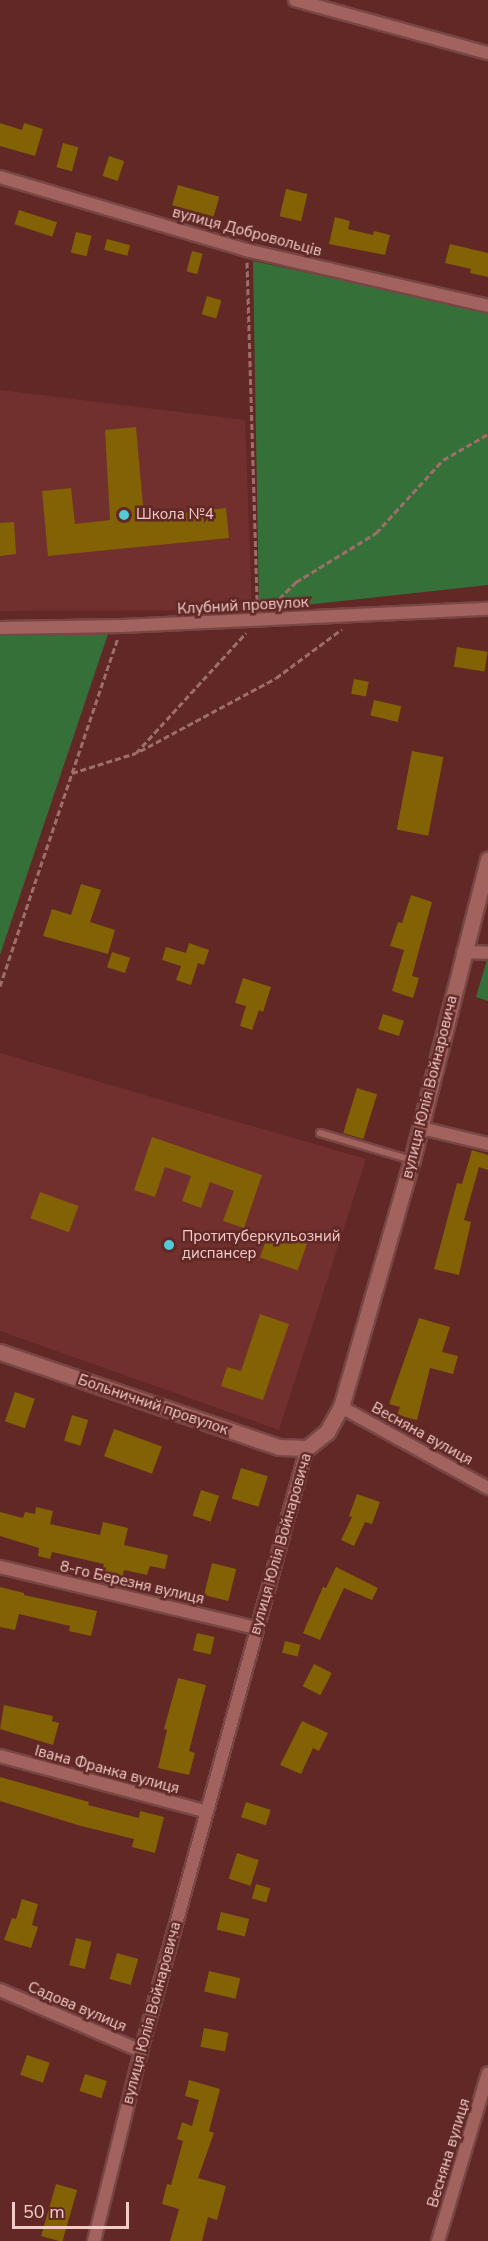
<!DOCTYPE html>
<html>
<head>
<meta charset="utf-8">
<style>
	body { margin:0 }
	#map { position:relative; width:488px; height:2241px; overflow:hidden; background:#612825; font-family:"Nunito Sans",sans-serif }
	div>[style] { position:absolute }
	.built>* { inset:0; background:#71302e }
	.green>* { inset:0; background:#367039 }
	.building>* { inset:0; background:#836105; transform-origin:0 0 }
	.path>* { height:3px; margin-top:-1.5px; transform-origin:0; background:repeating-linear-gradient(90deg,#9e6e6a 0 6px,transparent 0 9px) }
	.roads { filter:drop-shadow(2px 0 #774645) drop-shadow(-2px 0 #774645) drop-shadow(0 2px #774645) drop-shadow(0 -2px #774645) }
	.service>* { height:6px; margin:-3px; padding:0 3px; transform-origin:3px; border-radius:3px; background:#a2635e }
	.minor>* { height:12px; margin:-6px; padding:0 6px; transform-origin:6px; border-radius:6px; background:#a2635e }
	.secondary>* { height:15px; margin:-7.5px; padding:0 7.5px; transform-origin:7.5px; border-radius:7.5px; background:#a2635e }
	.dots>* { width:16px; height:16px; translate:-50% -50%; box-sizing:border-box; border:3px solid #612825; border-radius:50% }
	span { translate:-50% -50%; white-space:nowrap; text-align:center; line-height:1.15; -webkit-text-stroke:5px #612825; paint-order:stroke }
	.street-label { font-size:15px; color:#f1ccc8 }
	.poi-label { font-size:15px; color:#f1ccc8 }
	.left { translate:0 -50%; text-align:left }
	.scale { position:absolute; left:12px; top:2202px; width:117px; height:27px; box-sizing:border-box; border:3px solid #f1ccc8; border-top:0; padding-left:8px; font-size:18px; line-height:21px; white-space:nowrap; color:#f1ccc8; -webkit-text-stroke:4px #612825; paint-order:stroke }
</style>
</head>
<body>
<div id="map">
	<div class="built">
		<div style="clip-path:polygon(0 390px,245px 420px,252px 610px,0 611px)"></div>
		<div style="clip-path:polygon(0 1053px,366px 1159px,279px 1430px,0 1331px)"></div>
	</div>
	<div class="green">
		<div style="clip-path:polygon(253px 261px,488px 312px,488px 585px,259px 610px)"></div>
		<div style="clip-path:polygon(108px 634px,0 955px,0 636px)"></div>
		<div style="clip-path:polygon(487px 960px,488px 960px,488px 1001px,476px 997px)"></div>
	</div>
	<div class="building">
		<div style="clip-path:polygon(0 123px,22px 130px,24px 123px,43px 129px,35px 156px,0 146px)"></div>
		<div style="left:63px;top:143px;width:16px;height:25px;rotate:15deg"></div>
		<div style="left:109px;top:156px;width:16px;height:21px;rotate:18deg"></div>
		<div style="left:178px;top:185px;width:43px;height:21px;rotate:16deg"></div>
		<div style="left:286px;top:189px;width:22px;height:28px;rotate:13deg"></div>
		<div style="left:19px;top:210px;width:40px;height:15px;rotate:18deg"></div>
		<div style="clip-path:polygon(335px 217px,350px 221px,348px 229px,373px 235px,374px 231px,390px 235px,385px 255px,329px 244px)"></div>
		<div style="left:76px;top:232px;width:16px;height:21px;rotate:14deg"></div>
		<div style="left:107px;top:239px;width:24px;height:11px;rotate:15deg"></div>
		<div style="clip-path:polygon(450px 244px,488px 253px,488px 277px,470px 273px,471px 269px,445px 263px)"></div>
		<div style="left:192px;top:251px;width:11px;height:21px;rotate:15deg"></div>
		<div style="left:207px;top:296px;width:15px;height:19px;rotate:16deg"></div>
		<div style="clip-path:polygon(136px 427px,144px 517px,226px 508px,229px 538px,48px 556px,42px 491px,71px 488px,75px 524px,110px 520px,105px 430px)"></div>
		<div style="clip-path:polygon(14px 522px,16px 554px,0 556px,0 523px)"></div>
		<div style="left:457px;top:647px;width:31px;height:20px;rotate:9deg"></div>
		<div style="left:354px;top:679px;width:15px;height:15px;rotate:11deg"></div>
		<div style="left:374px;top:700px;width:28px;height:16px;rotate:13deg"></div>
		<div style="left:412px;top:751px;width:32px;height:80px;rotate:11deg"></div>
		<div style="clip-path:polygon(81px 884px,101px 890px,90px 922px,115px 930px,108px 954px,43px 936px,52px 909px,71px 915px)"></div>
		<div style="clip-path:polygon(411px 895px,432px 902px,412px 976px,419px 978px,413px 998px,392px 991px,404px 950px,390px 946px,398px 922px,402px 923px)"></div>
		<div style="clip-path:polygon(189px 943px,209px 950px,204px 965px,198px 963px,191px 985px,176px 980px,181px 966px,162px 960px,166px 947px,186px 953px)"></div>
		<div style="left:112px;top:952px;width:19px;height:16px;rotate:18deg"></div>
		<div style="clip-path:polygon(243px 978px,271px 987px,263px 1012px,259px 1010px,252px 1030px,240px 1026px,246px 1006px,235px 1003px)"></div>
		<div style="left:383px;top:1014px;width:22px;height:16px;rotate:18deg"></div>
		<div style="left:357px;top:1088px;width:21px;height:47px;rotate:17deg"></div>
		<div style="clip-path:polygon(152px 1137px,262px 1175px,244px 1228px,223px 1221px,234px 1191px,210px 1182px,201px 1208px,182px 1201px,191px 1176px,165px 1167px,155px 1197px,134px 1190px)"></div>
		<div style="clip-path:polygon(472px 1150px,488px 1155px,488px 1170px,479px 1167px,464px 1220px,471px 1222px,459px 1275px,434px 1269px,457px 1183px,462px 1184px)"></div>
		<div style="left:40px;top:1192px;width:41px;height:28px;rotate:20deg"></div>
		<div style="left:269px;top:1231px;width:40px;height:28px;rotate:19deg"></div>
		<div style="clip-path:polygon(260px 1314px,289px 1324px,263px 1400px,221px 1386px,227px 1367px,241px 1371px)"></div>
		<div style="clip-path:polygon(419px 1318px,450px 1327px,442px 1352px,458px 1356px,453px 1374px,430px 1368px,417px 1420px,397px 1415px,400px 1407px,389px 1404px)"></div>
		<div style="left:15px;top:1392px;width:21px;height:31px;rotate:19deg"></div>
		<div style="left:72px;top:1415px;width:17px;height:27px;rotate:17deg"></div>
		<div style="left:114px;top:1429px;width:51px;height:29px;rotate:20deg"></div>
		<div style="left:241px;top:1468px;width:28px;height:32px;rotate:17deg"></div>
		<div style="left:201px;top:1490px;width:19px;height:27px;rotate:18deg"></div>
		<div style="clip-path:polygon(357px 1494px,380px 1502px,372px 1524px,365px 1522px,354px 1546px,341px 1540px,352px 1517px,349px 1516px)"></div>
		<div style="clip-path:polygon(36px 1507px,53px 1511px,50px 1524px,100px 1535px,103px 1522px,128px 1528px,124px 1545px,168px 1555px,165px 1569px,150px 1566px,147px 1575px,124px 1570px,123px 1576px,102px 1571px,104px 1564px,52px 1552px,50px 1559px,38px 1556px,39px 1548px,0 1536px,0 1512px,23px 1518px,25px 1512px,35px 1514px)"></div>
		<div style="left:212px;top:1563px;width:25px;height:33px;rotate:14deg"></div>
		<div style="clip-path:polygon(336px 1567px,378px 1588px,372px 1600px,344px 1588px,320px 1640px,303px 1633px,323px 1587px,326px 1588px)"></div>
		<div style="clip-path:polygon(0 1587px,24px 1593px,24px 1595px,97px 1611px,91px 1636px,69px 1631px,70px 1626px,19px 1614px,15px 1630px,0 1627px)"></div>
		<div style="left:197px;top:1633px;width:18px;height:18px;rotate:13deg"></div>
		<div style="left:285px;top:1641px;width:16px;height:12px;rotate:14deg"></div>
		<div style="left:314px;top:1664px;width:20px;height:25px;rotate:27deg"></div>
		<div style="clip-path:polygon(178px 1678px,206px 1685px,189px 1751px,195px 1753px,189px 1775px,158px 1768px,167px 1730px,164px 1729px)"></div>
		<div style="clip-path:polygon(4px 1705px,53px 1716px,52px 1721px,59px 1723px,53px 1745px,0 1729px)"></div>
		<div style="clip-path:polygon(302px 1721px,328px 1733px,319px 1751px,313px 1748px,301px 1774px,280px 1765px)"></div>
		<div style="clip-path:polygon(0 1777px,89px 1802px,88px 1805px,139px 1818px,140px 1811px,164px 1817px,155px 1853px,132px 1847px,134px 1839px,81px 1826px,0 1801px)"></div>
		<div style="left:246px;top:1802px;width:26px;height:16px;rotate:18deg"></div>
		<div style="left:237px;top:1853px;width:23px;height:27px;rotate:18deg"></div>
		<div style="left:256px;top:1884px;width:15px;height:15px;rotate:16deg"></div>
		<div style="clip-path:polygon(22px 1899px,38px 1904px,32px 1925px,38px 1927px,31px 1948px,4px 1940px,12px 1918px,16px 1919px)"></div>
		<div style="left:221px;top:1912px;width:29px;height:18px;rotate:14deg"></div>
		<div style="left:76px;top:1938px;width:16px;height:28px;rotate:14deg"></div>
		<div style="left:117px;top:1953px;width:22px;height:27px;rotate:16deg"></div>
		<div style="left:209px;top:1971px;width:32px;height:21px;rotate:13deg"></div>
		<div style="left:204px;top:2028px;width:25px;height:19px;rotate:11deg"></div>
		<div style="left:27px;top:2055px;width:24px;height:21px;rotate:19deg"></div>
		<div style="left:85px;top:2074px;width:23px;height:18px;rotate:18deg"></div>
		<div style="clip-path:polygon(189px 2080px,220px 2089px,209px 2131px,214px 2133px,198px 2178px,226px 2186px,217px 2220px,208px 2217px,202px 2241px,170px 2241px,179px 2209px,162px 2204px,167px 2184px,171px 2185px,183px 2141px,177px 2139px,182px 2122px,192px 2126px,199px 2100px,185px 2096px)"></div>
		<div style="left:56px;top:2184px;width:22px;height:54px;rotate:16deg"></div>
	</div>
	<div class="path">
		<div style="left:247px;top:262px;width:345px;rotate:88.3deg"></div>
		<div style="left:273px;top:605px;width:33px;rotate:-45deg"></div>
		<div style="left:296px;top:582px;width:94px;rotate:-31.5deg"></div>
		<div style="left:376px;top:533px;width:99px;rotate:-47.5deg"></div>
		<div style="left:443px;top:460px;width:52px;rotate:-30deg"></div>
		<div style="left:140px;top:751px;width:154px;rotate:-28.2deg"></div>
		<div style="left:276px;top:678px;width:82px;rotate:-36.6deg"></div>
		<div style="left:72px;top:773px;width:67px;rotate:-17.4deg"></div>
		<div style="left:136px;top:753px;width:163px;rotate:-47.5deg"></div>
		<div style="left:0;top:986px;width:367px;rotate:-71.3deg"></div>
	</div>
	<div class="roads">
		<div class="service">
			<div style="left:320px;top:1133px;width:96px;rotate:16.4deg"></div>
		</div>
		<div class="minor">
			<div style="left:295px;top:0;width:200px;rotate:15.4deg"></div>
			<div style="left:0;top:177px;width:257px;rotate:16.5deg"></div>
			<div style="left:246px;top:250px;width:248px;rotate:13deg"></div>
			<div style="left:0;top:628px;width:122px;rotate:-0.9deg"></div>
			<div style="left:122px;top:626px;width:366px;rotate:-2.7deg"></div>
			<div style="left:463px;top:952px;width:25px;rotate:2deg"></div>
			<div style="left:421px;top:1128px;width:69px;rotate:13.4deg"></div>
			<div style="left:341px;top:1407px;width:168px;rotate:28.9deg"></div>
			<div style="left:0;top:1567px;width:264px;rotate:13.4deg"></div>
			<div style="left:0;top:1756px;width:214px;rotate:15.1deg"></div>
			<div style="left:0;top:1990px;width:154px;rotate:23.4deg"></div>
			<div style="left:94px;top:2241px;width:196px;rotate:-76.1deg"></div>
			<div style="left:141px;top:2051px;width:625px;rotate:-74.61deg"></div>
			<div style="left:438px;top:2241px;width:175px;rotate:-73.4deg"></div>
		</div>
		<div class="secondary">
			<div style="left:0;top:1352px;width:295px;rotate:18.8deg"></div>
			<div style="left:279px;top:1447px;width:28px;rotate:2deg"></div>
			<div style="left:307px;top:1448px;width:26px;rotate:-39deg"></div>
			<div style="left:327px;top:1432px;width:29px;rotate:-61deg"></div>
			<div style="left:341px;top:1407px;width:257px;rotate:-74deg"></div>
			<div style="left:412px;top:1160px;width:310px;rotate:-75.8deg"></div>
		</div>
	</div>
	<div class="dots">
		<div style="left:124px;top:515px;background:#52cbd8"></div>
		<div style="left:169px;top:1245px;background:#52cbd8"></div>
	</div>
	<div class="street-label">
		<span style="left:247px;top:232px;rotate:15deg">вулиця Добровольців</span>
		<span style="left:243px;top:606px;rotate:-3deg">Клубний провулок</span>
		<span style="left:430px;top:1087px;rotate:-76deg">вулиця Юлія Войнаровича</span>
		<span style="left:153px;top:1405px;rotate:19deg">Больничний провулок</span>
		<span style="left:422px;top:1434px;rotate:29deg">Весняна вулиця</span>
		<span style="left:281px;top:1544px;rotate:-74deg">вулиця Юлія Войнаровича</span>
		<span style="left:132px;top:1583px;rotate:13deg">8-го Березня вулиця</span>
		<span style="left:107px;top:1770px;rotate:15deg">Івана Франка вулиця</span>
		<span style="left:77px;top:2007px;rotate:23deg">Садова вулиця</span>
		<span style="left:152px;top:2013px;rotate:-75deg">вулиця Юлія Войнаровича</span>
		<span style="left:449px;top:2153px;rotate:-73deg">Весняна вулиця</span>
	</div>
	<div class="poi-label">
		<span class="left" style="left:136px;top:515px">Школа №4</span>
		<span class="left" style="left:182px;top:1245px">Протитуберкульозний<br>диспансер</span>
	</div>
	<div class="scale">50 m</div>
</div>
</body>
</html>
